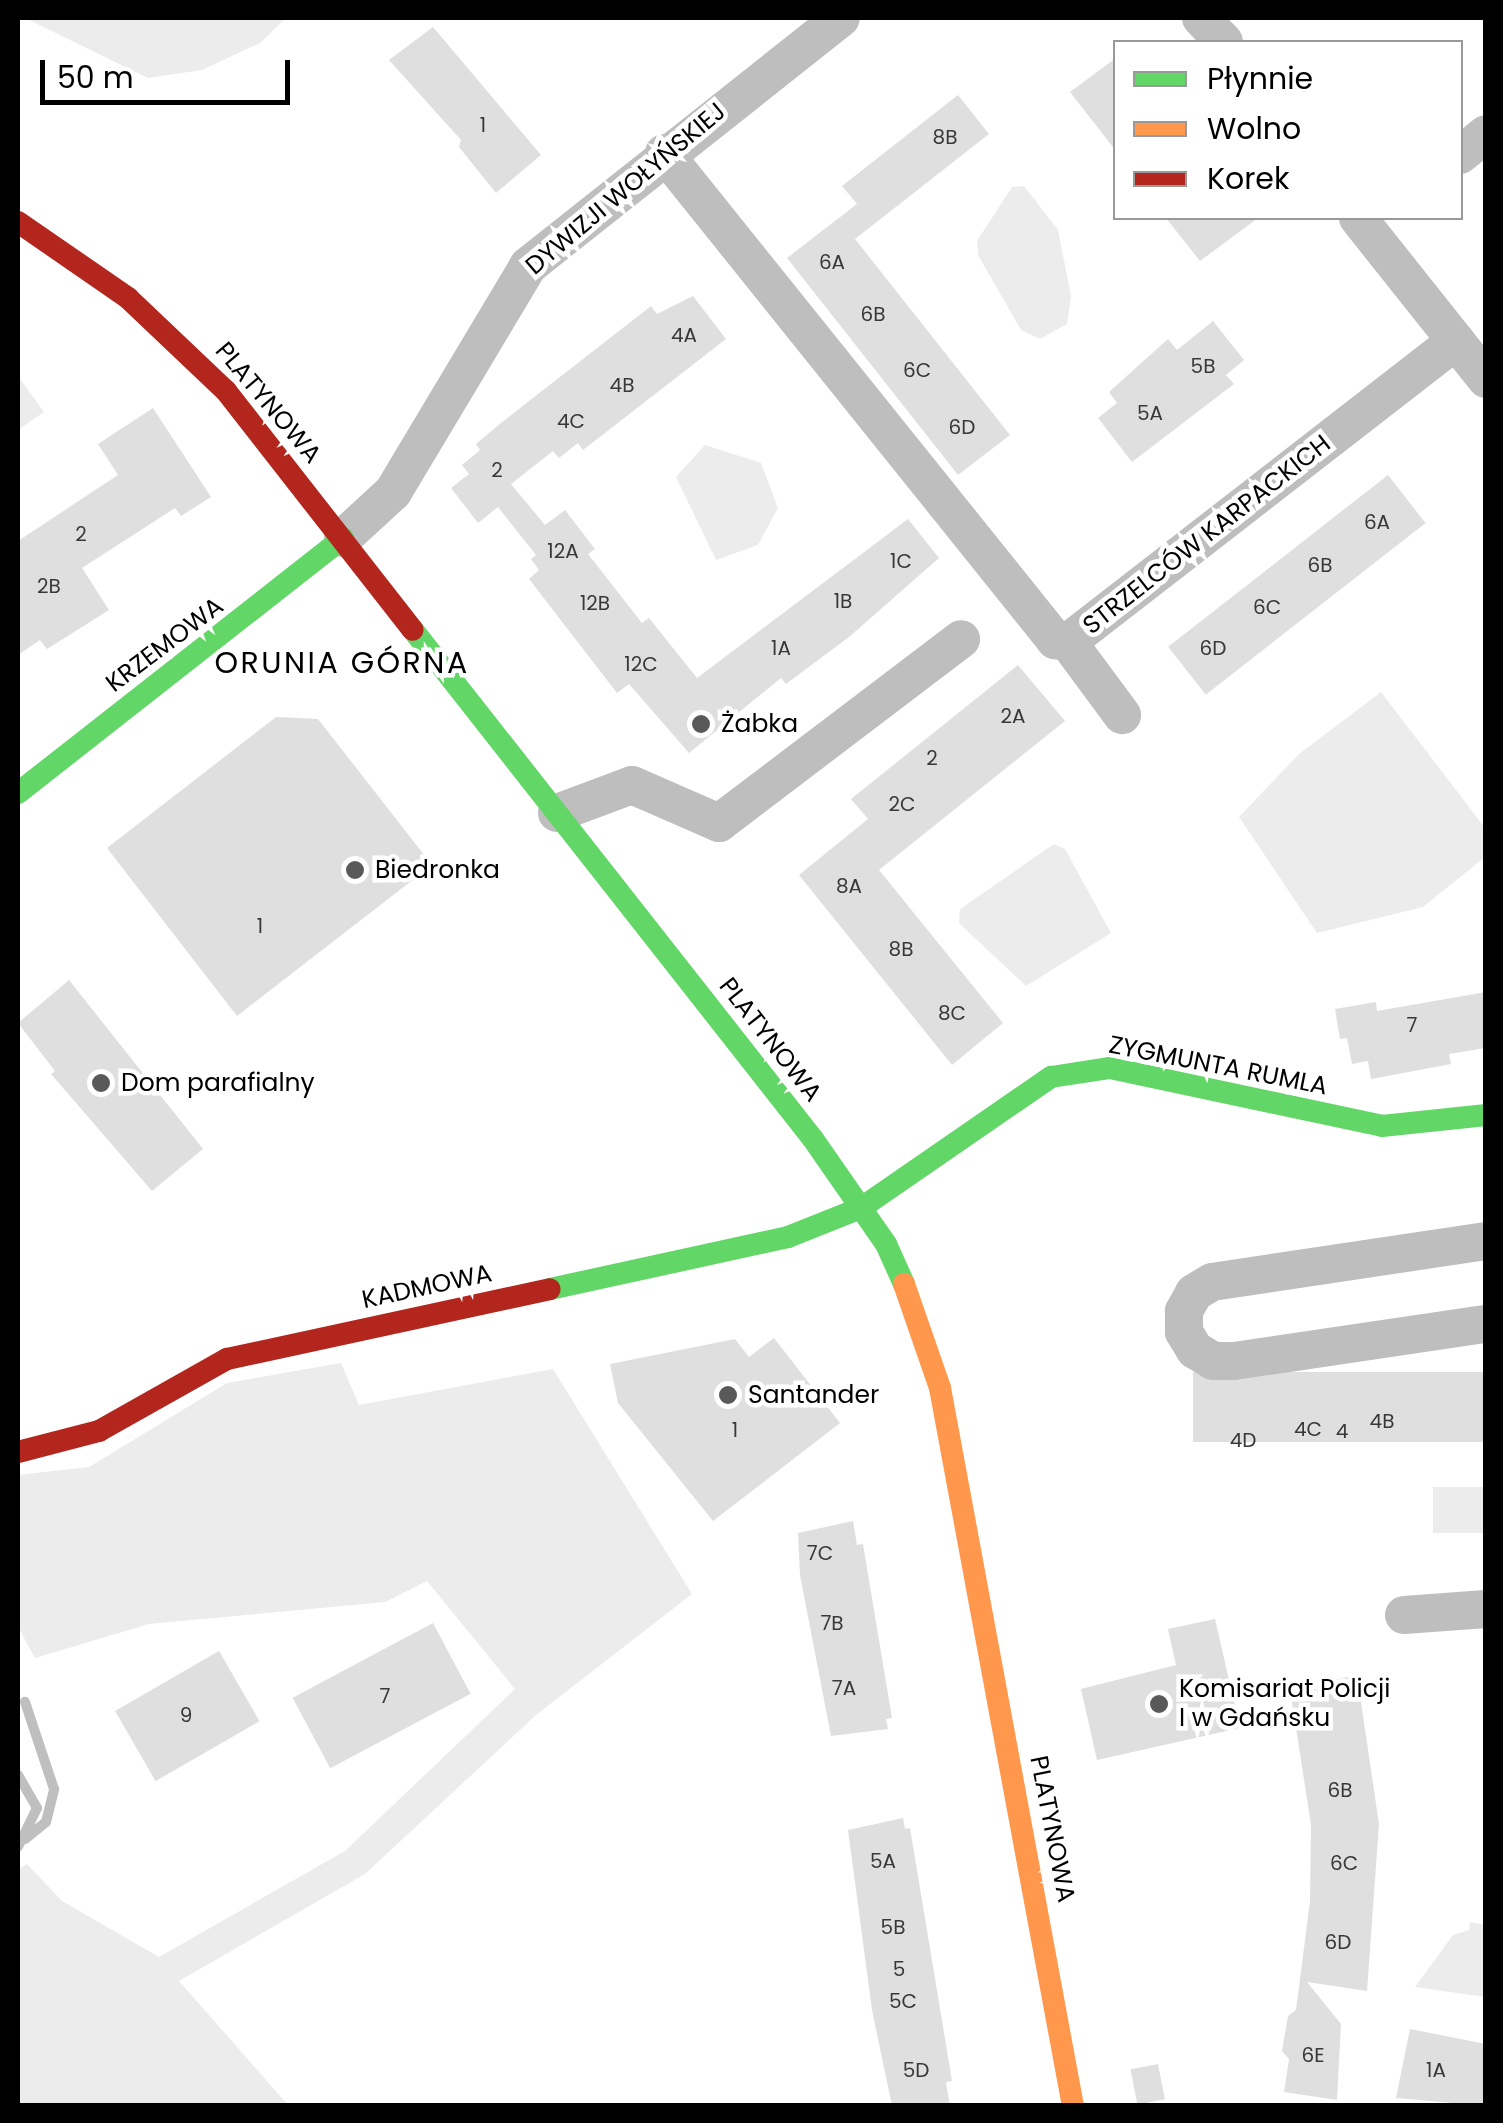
<!DOCTYPE html>
<html>
<head>
<meta charset="utf-8">
<style>
	body { margin:0 }
	#map { position:relative; width:1503px; height:2123px; overflow:hidden; background:#fff; font-family:Poppins,sans-serif }
	div>[style] { position:absolute }
	.green>* { inset:0; background:#ececec; transform-origin:0 0 }
	.stream>* { height:10px; margin:-5px; padding:0 5px; transform-origin:5px; border-radius:5px; background:#bfbfbf }
	.building>* { inset:0; background:#dfdfdf; transform-origin:0 0 }
	.street>* { height:38px; margin:-19px; padding:0 19px; transform-origin:19px; border-radius:19px; background:#bebebe }
	.fast>* { height:22px; margin:-11px; padding:0 11px; transform-origin:11px; border-radius:11px; background:#63d668 }
	.slow>* { height:22px; margin:-11px; padding:0 11px; transform-origin:11px; border-radius:11px; background:#ff974d }
	.jam>* { height:22px; margin:-11px; padding:0 11px; transform-origin:11px; border-radius:11px; background:#b3261e }
	.dots>* { width:28px; height:28px; translate:-50% -50%; box-sizing:border-box; border:5px solid #fff; border-radius:50% }
	span { translate:-50% -50%; white-space:nowrap; text-align:center; line-height:1.15; -webkit-text-stroke:9px #fff; paint-order:stroke }
	.number-label { font-size:20px; color:#383838 }
	.number-label span { -webkit-text-stroke-width:0 }
	.street-label { font-size:25px; color:#000 }
	.poi-label { font-size:25px; color:#000 }
	.left { translate:0 -50%; text-align:left }
	.quarter-label { font-size:30px; color:#000; letter-spacing:2.5px }
	.frame { position:absolute; inset:0; border:20px solid #000; pointer-events:none }
	.legend { position:absolute; left:1113px; top:40px; width:350px; height:180px; box-sizing:border-box; background:#fff; border:2px solid #999; margin:0; padding:12px 18px; list-style:none; font-size:30px; color:#000 }
	.legend li { display:flex; align-items:center; gap:20px; height:50px }
	.legend b { width:50px; border:2px solid #999 }
	.scale { position:absolute; left:40px; top:60px; width:250px; height:45px; box-sizing:border-box; border:5px solid #000; border-top:0; padding-left:12px; font-size:30px; line-height:35px; white-space:nowrap; color:#000; -webkit-text-stroke:8px #fff; paint-order:stroke }
</style>
</head>
<body>
<div id="map">
	<div class="green">
		<div style="clip-path:polygon(25px 18px,286px 18px,260px 43px,202px 70px,148px 78px)"></div>
		<div style="clip-path:polygon(1024px 186px,1058px 230px,1071px 296px,1067px 324px,1040px 339px,1021px 330px,978px 255px,977px 241px,1012px 187px)"></div>
		<div style="clip-path:polygon(18px 376px,44px 412px,18px 430px)"></div>
		<div style="clip-path:polygon(705px 445px,761px 463px,778px 508px,758px 545px,716px 560px,676px 477px)"></div>
		<div style="clip-path:polygon(1381px 692px,1485px 828px,1485px 857px,1423px 907px,1317px 933px,1239px 817px,1299px 754px)"></div>
		<div style="clip-path:polygon(1054px 844px,1065px 849px,1111px 933px,1026px 986px,959px 923px,960px 909px)"></div>
		<div style="clip-path:polygon(341px 1363px,359px 1405px,553px 1369px,692px 1594px,536px 1715px,365px 1874px,179px 1981px,288px 2105px,18px 2105px,18px 1870px,27px 1864px,62px 1901px,159px 1957px,345px 1851px,515px 1689px,427px 1581px,385px 1602px,149px 1624px,35px 1658px,18px 1627px,18px 1475px,89px 1467px,227px 1383px)"></div>
		<div style="left:1485px;top:1487px;width:46px;height:52px;rotate:90deg"></div>
		<div style="clip-path:polygon(1470px 1922px,1485px 1925px,1485px 1997px,1415px 1987px,1453px 1935px,1469px 1930px)"></div>
	</div>
	<div class="stream">
		<div style="left:18px;top:1775px;width:38px;rotate:60deg"></div>
		<div style="left:37px;top:1808px;width:43px;rotate:116deg"></div>
		<div style="left:25px;top:1839px;width:27px;rotate:-39deg"></div>
		<div style="left:46px;top:1822px;width:34px;rotate:-76deg"></div>
		<div style="left:54px;top:1789px;width:92px;rotate:-108.4deg"></div>
	</div>
	<div class="building">
		<div style="clip-path:polygon(433px 27px,541px 155px,496px 193px,459px 147px,461px 140px,389px 60px)"></div>
		<div style="clip-path:polygon(1116px 58px,1116px 151px,1070px 92px)"></div>
		<div style="clip-path:polygon(958px 95px,989px 134px,855px 239px,1010px 435px,958px 475px,787px 258px,857px 204px,842px 186px)"></div>
		<div style="clip-path:polygon(1166px 218px,1258px 218px,1200px 261px)"></div>
		<div style="clip-path:polygon(693px 296px,726px 339px,583px 450px,578px 443px,559px 458px,553px 451px,511px 484px,545px 525px,565px 510px,595px 549px,588px 554px,642px 623px,649px 618px,697px 678px,908px 519px,939px 558px,849px 637px,786px 684px,781px 678px,689px 753px,629px 684px,617px 693px,529px 579px,539px 570px,531px 559px,536px 555px,498px 507px,478px 523px,451px 488px,469px 474px,462px 465px,480px 450px,476px 444px,501px 423px,651px 306px,657px 314px)"></div>
		<div style="clip-path:polygon(1213px 321px,1244px 360px,1226px 375px,1234px 384px,1132px 462px,1098px 418px,1117px 403px,1109px 392px,1168px 339px,1177px 350px)"></div>
		<div style="clip-path:polygon(153px 408px,211px 497px,181px 516px,175px 508px,82px 568px,109px 610px,47px 649px,40px 640px,18px 655px,18px 541px,118px 475px,98px 444px)"></div>
		<div style="left:1388px;top:475px;width:61px;height:279px;rotate:52deg"></div>
		<div style="clip-path:polygon(1018px 665px,1065px 721px,879px 870px,1003px 1023px,952px 1065px,799px 875px,868px 819px,851px 799px)"></div>
		<div style="clip-path:polygon(276px 717px,318px 719px,432px 865px,237px 1016px,107px 848px)"></div>
		<div style="clip-path:polygon(69px 980px,203px 1149px,152px 1191px,51px 1074px,55px 1071px,18px 1023px)"></div>
		<div style="clip-path:polygon(1486px 992px,1486px 1048px,1449px 1054px,1451px 1064px,1371px 1079px,1368px 1061px,1352px 1064px,1347px 1038px,1340px 1039px,1335px 1009px,1376px 1002px,1377px 1011px)"></div>
		<div style="clip-path:polygon(774px 1338px,840px 1423px,713px 1521px,618px 1403px,610px 1364px,735px 1339px,749px 1357px)"></div>
		<div style="left:1486px;top:1372px;width:70px;height:293px;rotate:90deg"></div>
		<div style="clip-path:polygon(853px 1521px,857px 1545px,863px 1544px,892px 1718px,886px 1719px,888px 1729px,831px 1736px,800px 1575px,798px 1533px)"></div>
		<div style="clip-path:polygon(1215px 1619px,1240px 1728px,1097px 1760px,1081px 1689px,1176px 1665px,1168px 1629px)"></div>
		<div style="left:433px;top:1623px;width:80px;height:159px;rotate:62deg"></div>
		<div style="left:219px;top:1651px;width:81px;height:120px;rotate:60deg"></div>
		<div style="clip-path:polygon(1357px 1675px,1379px 1824px,1367px 1991px,1307px 1982px,1341px 2024px,1337px 2100px,1284px 2092px,1289px 2059px,1282px 2051px,1288px 2016px,1296px 2010px,1310px 1901px,1311px 1825px,1290px 1689px)"></div>
		<div style="clip-path:polygon(903px 1818px,905px 1829px,910px 1828px,952px 2081px,946px 2082px,950px 2106px,892px 2106px,872px 2010px,848px 1830px)"></div>
		<div style="clip-path:polygon(1410px 2029px,1486px 2044px,1486px 2106px,1396px 2098px)"></div>
		<div style="left:1158px;top:2064px;width:36px;height:28px;rotate:79deg"></div>
	</div>
	<div class="street">
		<div style="left:1201px;top:18px;width:33px;rotate:46deg"></div>
		<div style="left:664px;top:153px;width:625px;rotate:51.24deg"></div>
		<div style="left:1055px;top:640px;width:13px;rotate:9deg"></div>
		<div style="left:1068px;top:642px;width:491px;rotate:-37.8deg"></div>
		<div style="left:1460px;top:155px;width:33px;rotate:-39deg"></div>
		<div style="left:1358px;top:218px;width:206px;rotate:51.5deg"></div>
		<div style="left:343px;top:538px;width:68px;rotate:-42.6deg"></div>
		<div style="left:393px;top:492px;width:263px;rotate:-59.1deg"></div>
		<div style="left:528px;top:266px;width:399px;rotate:-38.4deg"></div>
		<div style="left:1068px;top:642px;width:91px;rotate:53.5deg"></div>
		<div style="left:557px;top:813px;width:80px;rotate:-20.5deg"></div>
		<div style="left:632px;top:785px;width:95px;rotate:23.6deg"></div>
		<div style="left:719px;top:823px;width:304px;rotate:-37.2deg"></div>
		<div style="left:1486px;top:1241px;width:277px;rotate:171.5deg"></div>
		<div style="left:1212px;top:1282px;width:21px;rotate:149deg"></div>
		<div style="left:1194px;top:1293px;width:21px;rotate:119deg"></div>
		<div style="left:1184px;top:1311px;width:21px;rotate:90deg"></div>
		<div style="left:1184px;top:1332px;width:21px;rotate:59deg"></div>
		<div style="left:1195px;top:1350px;width:21px;rotate:31deg"></div>
		<div style="left:1213px;top:1361px;width:21px"></div>
		<div style="left:1234px;top:1361px;width:255px;rotate:-8.4deg"></div>
		<div style="left:1404px;top:1615px;width:82px;rotate:-4.2deg"></div>
	</div>
	<div class="fast">
		<div style="left:413px;top:630px;width:647px;rotate:51.84deg"></div>
		<div style="left:813px;top:1139px;width:128px;rotate:55.2deg"></div>
		<div style="left:886px;top:1244px;width:44px;rotate:65.8deg"></div>
		<div style="left:18px;top:793px;width:413px;rotate:-38.1deg"></div>
		<div style="left:550px;top:1289px;width:244px;rotate:-12.3deg"></div>
		<div style="left:788px;top:1237px;width:79px;rotate:-21.7deg"></div>
		<div style="left:861px;top:1208px;width:231px;rotate:-34.6deg"></div>
		<div style="left:1051px;top:1077px;width:60px;rotate:-8.7deg"></div>
		<div style="left:1110px;top:1068px;width:278px;rotate:12deg"></div>
		<div style="left:1382px;top:1126px;width:105px;rotate:-6deg"></div>
	</div>
	<div class="slow">
		<div style="left:904px;top:1284px;width:110px;rotate:70.9deg"></div>
		<div style="left:940px;top:1388px;width:730px;rotate:79.51deg"></div>
	</div>
	<div class="jam">
		<div style="left:18px;top:222px;width:134px;rotate:34.6deg"></div>
		<div style="left:128px;top:298px;width:135px;rotate:43.5deg"></div>
		<div style="left:226px;top:391px;width:303px;rotate:52deg"></div>
		<div style="left:18px;top:1452px;width:84px;rotate:-14.5deg"></div>
		<div style="left:99px;top:1431px;width:147px;rotate:-29.4deg"></div>
		<div style="left:227px;top:1359px;width:330px;rotate:-12.2deg"></div>
	</div>
	<div class="dots">
		<div style="left:701px;top:724px;background:#595959"></div>
		<div style="left:355px;top:870px;background:#595959"></div>
		<div style="left:101px;top:1083px;background:#595959"></div>
		<div style="left:728px;top:1395px;background:#595959"></div>
		<div style="left:1159px;top:1704px;background:#595959"></div>
	</div>
	<div class="number-label">
		<span style="left:483px;top:125px">1</span>
		<span style="left:945px;top:137px">8B</span>
		<span style="left:832px;top:262px">6A</span>
		<span style="left:873px;top:314px">6B</span>
		<span style="left:684px;top:335px">4A</span>
		<span style="left:1203px;top:366px">5B</span>
		<span style="left:917px;top:370px">6C</span>
		<span style="left:622px;top:385px">4B</span>
		<span style="left:1150px;top:413px">5A</span>
		<span style="left:571px;top:421px">4C</span>
		<span style="left:962px;top:427px">6D</span>
		<span style="left:497px;top:470px">2</span>
		<span style="left:1377px;top:522px">6A</span>
		<span style="left:81px;top:534px">2</span>
		<span style="left:563px;top:551px">12A</span>
		<span style="left:901px;top:561px">1C</span>
		<span style="left:1320px;top:565px">6B</span>
		<span style="left:49px;top:586px">2B</span>
		<span style="left:843px;top:601px">1B</span>
		<span style="left:595px;top:603px">12B</span>
		<span style="left:1267px;top:607px">6C</span>
		<span style="left:781px;top:648px">1A</span>
		<span style="left:1213px;top:648px">6D</span>
		<span style="left:641px;top:664px">12C</span>
		<span style="left:1013px;top:716px">2A</span>
		<span style="left:932px;top:758px">2</span>
		<span style="left:902px;top:804px">2C</span>
		<span style="left:849px;top:886px">8A</span>
		<span style="left:260px;top:926px">1</span>
		<span style="left:901px;top:949px">8B</span>
		<span style="left:952px;top:1013px">8C</span>
		<span style="left:1412px;top:1025px">7</span>
		<span style="left:1382px;top:1421px">4B</span>
		<span style="left:1308px;top:1429px">4C</span>
		<span style="left:735px;top:1430px">1</span>
		<span style="left:1342px;top:1431px">4</span>
		<span style="left:1243px;top:1440px">4D</span>
		<span style="left:820px;top:1553px">7C</span>
		<span style="left:832px;top:1623px">7B</span>
		<span style="left:844px;top:1688px">7A</span>
		<span style="left:385px;top:1696px">7</span>
		<span style="left:186px;top:1715px">9</span>
		<span style="left:1340px;top:1790px">6B</span>
		<span style="left:883px;top:1861px">5A</span>
		<span style="left:1344px;top:1863px">6C</span>
		<span style="left:893px;top:1927px">5B</span>
		<span style="left:1338px;top:1942px">6D</span>
		<span style="left:899px;top:1969px">5</span>
		<span style="left:903px;top:2001px">5C</span>
		<span style="left:1313px;top:2055px">6E</span>
		<span style="left:916px;top:2070px">5D</span>
		<span style="left:1436px;top:2070px">1A</span>
	</div>
	<div class="street-label">
		<span style="left:626px;top:189px;rotate:-40deg">DYWIZJI WOŁYŃSKIEJ</span>
		<span style="left:268px;top:403px;rotate:50deg">PLATYNOWA</span>
		<span style="left:1207px;top:535px;rotate:-38deg">STRZELCÓW KARPACKICH</span>
		<span style="left:165px;top:645px;rotate:-37deg">KRZEMOWA</span>
		<span style="left:770px;top:1040px;rotate:52deg">PLATYNOWA</span>
		<span style="left:1218px;top:1066px;rotate:11deg">ZYGMUNTA RUMLA</span>
		<span style="left:427px;top:1287px;rotate:-12deg">KADMOWA</span>
		<span style="left:1052px;top:1829px;rotate:79deg">PLATYNOWA</span>
	</div>
	<div class="poi-label">
		<span class="left" style="left:721px;top:724px">Żabka</span>
		<span class="left" style="left:375px;top:870px">Biedronka</span>
		<span class="left" style="left:121px;top:1083px">Dom parafialny</span>
		<span class="left" style="left:748px;top:1395px">Santander</span>
		<span class="left" style="left:1179px;top:1704px">Komisariat Policji<br>I w Gdańsku</span>
	</div>
	<div class="quarter-label">
		<span style="left:342px;top:663px">ORUNIA GÓRNA</span>
	</div>
	<div class="frame"></div>
	<ul class="legend">
	<li><b style="height:12px;background:#63d668"></b>Płynnie</li>
	<li><b style="height:12px;background:#ff974d"></b>Wolno</li>
	<li><b style="height:12px;background:#b3261e"></b>Korek</li>
	</ul>
	<div class="scale">50 m</div>
</div>
</body>
</html>
